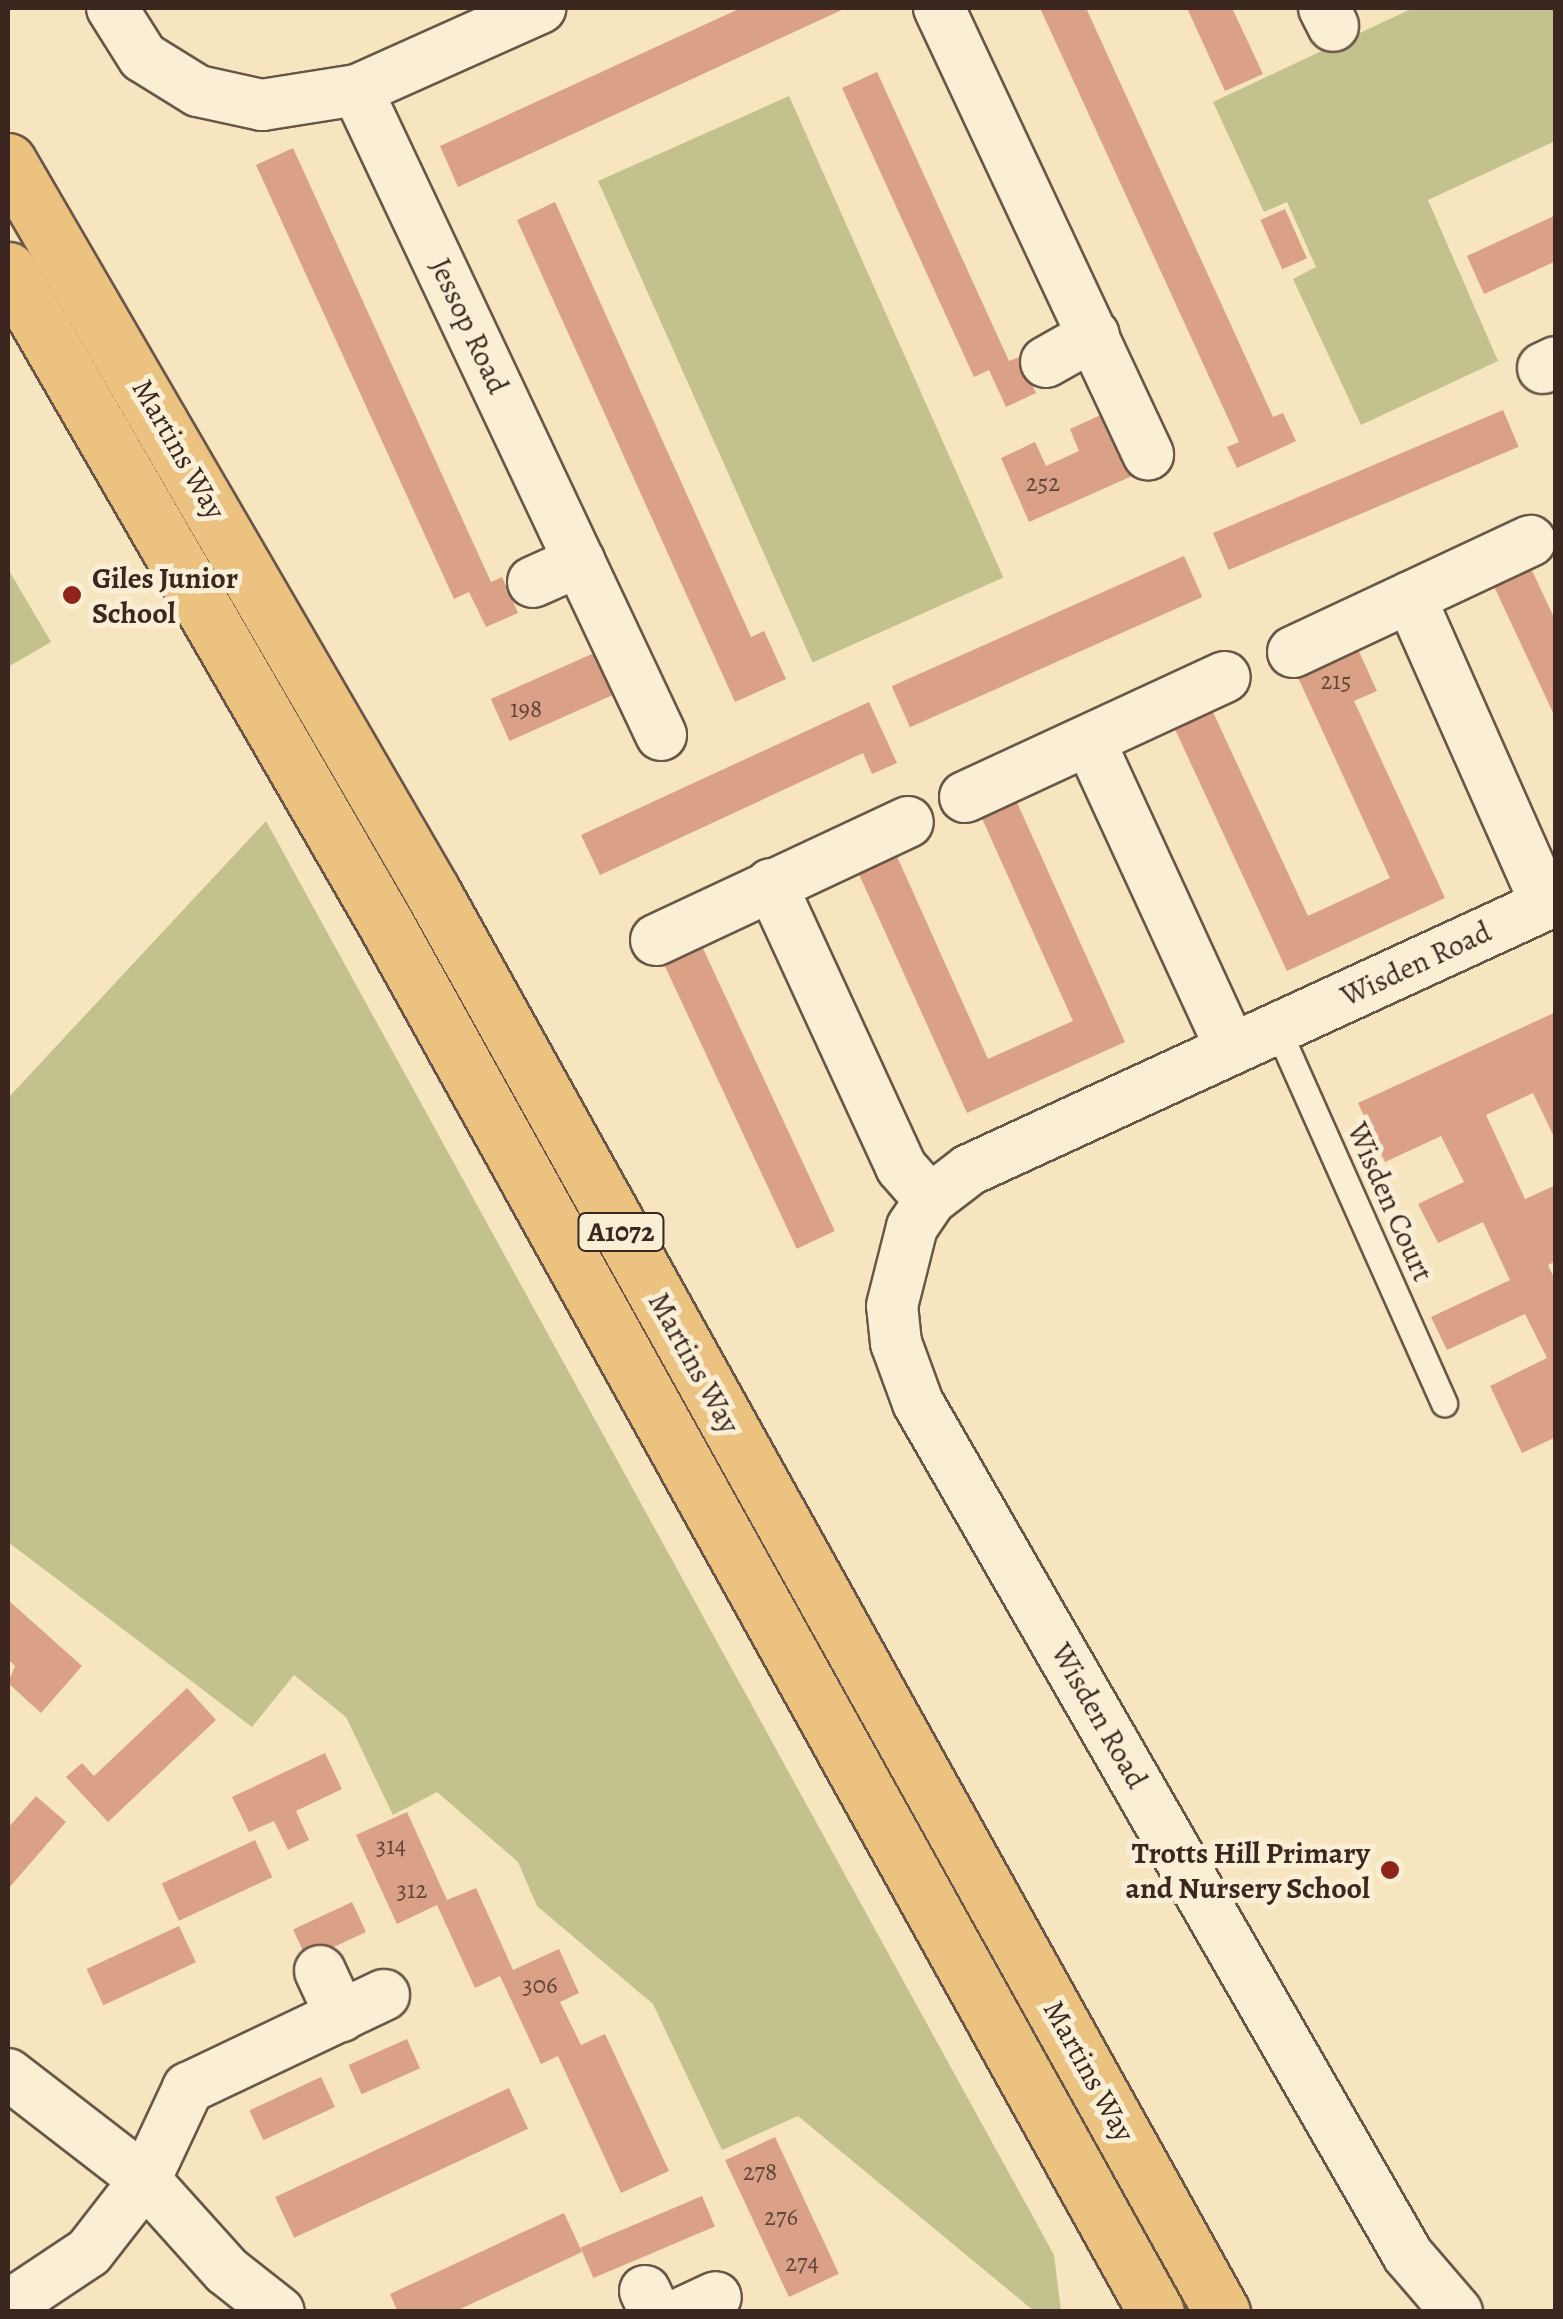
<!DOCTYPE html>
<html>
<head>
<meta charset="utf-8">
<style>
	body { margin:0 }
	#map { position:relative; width:1563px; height:2319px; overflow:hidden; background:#f7e5bf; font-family:Alegreya,serif }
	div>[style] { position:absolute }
	.green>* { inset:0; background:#c3c28e; transform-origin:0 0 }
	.building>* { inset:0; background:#dba186; transform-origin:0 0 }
	.roads { filter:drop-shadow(2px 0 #6a5648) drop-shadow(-2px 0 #6a5648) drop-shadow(0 2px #6a5648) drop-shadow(0 -2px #6a5648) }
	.service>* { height:25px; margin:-12.5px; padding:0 12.5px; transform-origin:12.5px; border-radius:12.5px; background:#faeed5 }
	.minor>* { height:50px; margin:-25px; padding:0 25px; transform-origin:25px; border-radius:25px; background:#faeed5 }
	.primary>* { height:55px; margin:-27.5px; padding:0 27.5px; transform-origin:27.5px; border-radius:27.5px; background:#ecc280 }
	.dots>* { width:28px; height:28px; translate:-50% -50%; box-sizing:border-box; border:5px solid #faeed5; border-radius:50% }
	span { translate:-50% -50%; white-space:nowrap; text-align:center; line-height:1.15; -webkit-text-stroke:10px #faeed5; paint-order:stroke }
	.number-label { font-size:25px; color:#63463a }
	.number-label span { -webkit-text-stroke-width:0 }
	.shield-label span { padding:2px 8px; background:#faeed5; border:2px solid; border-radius:8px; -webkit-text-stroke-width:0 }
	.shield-label { font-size:28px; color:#3b2720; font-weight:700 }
	.street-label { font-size:30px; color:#3b2720 }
	.poi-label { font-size:30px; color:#3b2720; font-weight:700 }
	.left { translate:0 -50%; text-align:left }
	.right { translate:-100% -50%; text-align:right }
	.frame { position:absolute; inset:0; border:10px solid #3b2720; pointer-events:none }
</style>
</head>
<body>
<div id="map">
	<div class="green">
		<div style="clip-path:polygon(1413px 8px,1555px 8px,1555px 141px,1428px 200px,1498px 361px,1361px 425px,1293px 279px,1316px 267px,1287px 202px,1264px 212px,1213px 102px)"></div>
		<div style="left:789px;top:96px;width:527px;height:209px;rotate:66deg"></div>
		<div style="clip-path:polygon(8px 569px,51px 642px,8px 667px)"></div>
		<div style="clip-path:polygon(266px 821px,1054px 2255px,1061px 2311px,1034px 2311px,798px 2116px,722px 2150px,653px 2004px,537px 1906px,518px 1862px,437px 1792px,393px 1815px,346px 1717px,294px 1675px,252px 1727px,8px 1542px,8px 1098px)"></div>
	</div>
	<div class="building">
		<div style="clip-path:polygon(741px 8px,846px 8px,458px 187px,440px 146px)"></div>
		<div style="clip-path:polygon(1040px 8px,1086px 8px,1273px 417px,1283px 413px,1296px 441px,1237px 468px,1227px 447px,1239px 442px)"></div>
		<div style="clip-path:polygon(1187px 8px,1232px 8px,1263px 74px,1225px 91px)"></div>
		<div style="clip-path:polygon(877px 72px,1009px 361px,1019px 357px,1036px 393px,1006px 407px,989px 370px,974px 377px,842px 88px)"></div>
		<div style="clip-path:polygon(293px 148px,491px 582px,502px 577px,518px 613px,486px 627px,469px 592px,454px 599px,256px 165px)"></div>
		<div style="clip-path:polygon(555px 202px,751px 637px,764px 631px,786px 679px,735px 702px,517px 220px)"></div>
		<div style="left:1285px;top:209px;width:54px;height:27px;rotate:66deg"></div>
		<div style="clip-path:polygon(1556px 215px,1556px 261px,1484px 294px,1467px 256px)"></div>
		<div style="left:1503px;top:410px;width:40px;height:315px;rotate:67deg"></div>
		<div style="clip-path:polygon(1105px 413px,1132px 476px,1029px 522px,1001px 458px,1035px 442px,1046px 466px,1079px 451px,1070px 429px)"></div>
		<div style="left:1184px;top:556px;width:45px;height:320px;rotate:66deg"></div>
		<div style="clip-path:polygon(1529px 564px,1556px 622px,1556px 719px,1491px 580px)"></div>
		<div style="clip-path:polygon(1355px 643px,1377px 691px,1354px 701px,1445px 898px,1287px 971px,1173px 725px,1211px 708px,1308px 916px,1390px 878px,1295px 671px)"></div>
		<div style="left:594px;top:653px;width:46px;height:113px;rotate:66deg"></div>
		<div style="clip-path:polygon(869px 702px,897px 763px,872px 774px,863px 753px,600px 875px,581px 835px)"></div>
		<div style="clip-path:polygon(1015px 798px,1125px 1042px,967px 1113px,857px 870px,895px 852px,988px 1059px,1073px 1021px,980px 814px)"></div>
		<div style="left:700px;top:942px;width:319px;height:42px;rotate:65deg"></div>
		<div style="clip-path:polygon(1556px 1012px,1556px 1141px,1533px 1093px,1486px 1115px,1525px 1199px,1556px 1185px,1556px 1261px,1548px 1265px,1556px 1282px,1556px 1437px,1522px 1453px,1490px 1386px,1547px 1358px,1525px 1314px,1447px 1350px,1431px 1317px,1510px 1280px,1483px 1222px,1438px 1243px,1418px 1204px,1464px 1182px,1441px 1136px,1385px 1162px,1358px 1103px)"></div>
		<div style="clip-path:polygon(8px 1600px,82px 1666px,41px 1713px,8px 1683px,15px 1666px,8px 1659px)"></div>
		<div style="clip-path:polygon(187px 1688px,216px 1720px,108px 1822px,66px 1777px,82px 1763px,94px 1776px)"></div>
		<div style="clip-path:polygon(325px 1753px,342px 1789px,296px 1811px,309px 1840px,288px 1850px,274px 1821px,249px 1832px,232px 1797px)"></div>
		<div style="clip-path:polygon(36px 1796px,66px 1822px,8px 1889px,8px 1828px)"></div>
		<div style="clip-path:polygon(407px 1812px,447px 1900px,476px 1888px,513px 1970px,559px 1949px,579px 1993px,560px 2002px,581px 2045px,605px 2034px,669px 2171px,621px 2193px,558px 2056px,541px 2064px,500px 1976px,475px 1988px,437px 1905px,397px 1924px,356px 1835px)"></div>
		<div style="left:255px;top:1840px;width:41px;height:103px;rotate:65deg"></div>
		<div style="left:352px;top:1902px;width:33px;height:65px;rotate:65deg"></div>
		<div style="left:179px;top:1926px;width:40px;height:102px;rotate:65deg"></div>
		<div style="left:407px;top:2039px;width:32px;height:64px;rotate:66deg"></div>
		<div style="left:321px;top:2077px;width:33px;height:79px;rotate:65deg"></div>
		<div style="left:509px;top:2088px;width:45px;height:258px;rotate:65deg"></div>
		<div style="left:775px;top:2137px;width:151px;height:55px;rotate:65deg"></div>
		<div style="left:702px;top:2196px;width:33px;height:132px;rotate:67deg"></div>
		<div style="clip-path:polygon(564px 2213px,582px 2252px,454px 2312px,398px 2312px,390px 2294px)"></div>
	</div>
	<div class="roads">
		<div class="service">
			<div style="left:1277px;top:1028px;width:411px;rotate:66deg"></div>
		</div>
		<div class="minor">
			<div style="left:112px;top:8px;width:58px;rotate:57.7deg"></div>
			<div style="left:143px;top:57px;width:65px;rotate:31.7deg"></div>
			<div style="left:198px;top:91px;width:66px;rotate:12.3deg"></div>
			<div style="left:262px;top:105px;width:96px;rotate:-9deg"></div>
			<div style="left:357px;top:90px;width:201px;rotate:-24.1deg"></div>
			<div style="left:939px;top:8px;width:493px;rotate:64.9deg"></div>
			<div style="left:1324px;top:8px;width:20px;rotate:63deg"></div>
			<div style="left:357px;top:90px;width:713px;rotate:64.76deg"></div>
			<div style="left:1046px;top:362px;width:55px;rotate:-29.4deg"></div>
			<div style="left:1543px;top:368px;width:14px;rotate:-25deg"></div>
			<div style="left:533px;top:582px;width:51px;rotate:-24.1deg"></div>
			<div style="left:1410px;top:597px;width:336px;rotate:66.1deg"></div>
			<div style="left:1293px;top:652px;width:262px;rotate:-25.1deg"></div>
			<div style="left:1090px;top:742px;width:337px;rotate:65.3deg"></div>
			<div style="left:965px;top:797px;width:286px;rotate:-24.8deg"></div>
			<div style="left:771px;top:884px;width:311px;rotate:65.3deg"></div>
			<div style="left:901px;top:1167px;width:44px;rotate:48.7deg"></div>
			<div style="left:656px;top:940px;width:278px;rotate:-25.1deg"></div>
			<div style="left:320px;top:1971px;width:50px;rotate:65deg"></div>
			<div style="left:8px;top:2074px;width:173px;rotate:37.7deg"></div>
			<div style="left:145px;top:2180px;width:122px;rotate:48deg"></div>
			<div style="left:227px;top:2271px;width:66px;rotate:38.3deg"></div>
			<div style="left:645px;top:2291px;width:23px;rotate:65deg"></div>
			<div style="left:8px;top:2306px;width:97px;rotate:-33.7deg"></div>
			<div style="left:89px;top:2252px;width:91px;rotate:-52.1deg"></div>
			<div style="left:145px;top:2180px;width:102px;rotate:-64.9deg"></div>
			<div style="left:188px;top:2088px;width:217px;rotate:-25.4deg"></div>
			<div style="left:684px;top:2312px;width:35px;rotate:-25deg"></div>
			<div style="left:1457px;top:2312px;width:75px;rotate:-130.7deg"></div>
			<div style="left:1408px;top:2255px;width:983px;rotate:-119.9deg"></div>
			<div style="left:918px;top:1403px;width:64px;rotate:-110.1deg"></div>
			<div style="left:896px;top:1343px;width:37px;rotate:-96deg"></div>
			<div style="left:892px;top:1306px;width:81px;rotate:-75.8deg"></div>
			<div style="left:912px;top:1227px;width:32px;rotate:-56deg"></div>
			<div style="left:930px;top:1200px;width:49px;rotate:-37.6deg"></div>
			<div style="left:969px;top:1170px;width:646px;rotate:-24.7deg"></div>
		</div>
		<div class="primary">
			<div style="left:8px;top:161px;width:844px;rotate:59.85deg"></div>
			<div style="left:432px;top:891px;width:1626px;rotate:60.93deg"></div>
			<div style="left:8px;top:270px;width:758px;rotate:59.98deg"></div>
			<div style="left:387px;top:926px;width:1585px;rotate:60.98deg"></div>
		</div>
	</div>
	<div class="dots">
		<div style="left:72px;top:595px;background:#8f2418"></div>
		<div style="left:1390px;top:1870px;background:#8f2418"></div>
	</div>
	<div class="number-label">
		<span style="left:1043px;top:483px">252</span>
		<span style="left:1336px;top:681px">215</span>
		<span style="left:526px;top:709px">198</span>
		<span style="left:391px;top:1846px">314</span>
		<span style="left:412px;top:1890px">312</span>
		<span style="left:540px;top:1985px">306</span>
		<span style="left:760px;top:2172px">278</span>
		<span style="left:781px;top:2217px">276</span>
		<span style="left:802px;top:2263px">274</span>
	</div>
	<div class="shield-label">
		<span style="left:621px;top:1232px">A1072</span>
	</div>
	<div class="street-label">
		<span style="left:469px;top:326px;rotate:65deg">Jessop Road</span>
		<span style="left:179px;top:449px;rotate:60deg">Martins Way</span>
		<span style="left:1416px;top:964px;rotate:-25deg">Wisden Road</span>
		<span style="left:1390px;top:1202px;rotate:66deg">Wisden Court</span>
		<span style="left:694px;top:1363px;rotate:61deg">Martins Way</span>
		<span style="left:1099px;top:1716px;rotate:60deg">Wisden Road</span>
		<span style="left:1089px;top:2071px;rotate:61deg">Martins Way</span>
	</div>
	<div class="poi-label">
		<span class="left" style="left:92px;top:595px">Giles Junior<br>School</span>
		<span class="right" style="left:1370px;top:1870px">Trotts Hill Primary<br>and Nursery School</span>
	</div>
	<div class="frame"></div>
</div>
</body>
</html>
